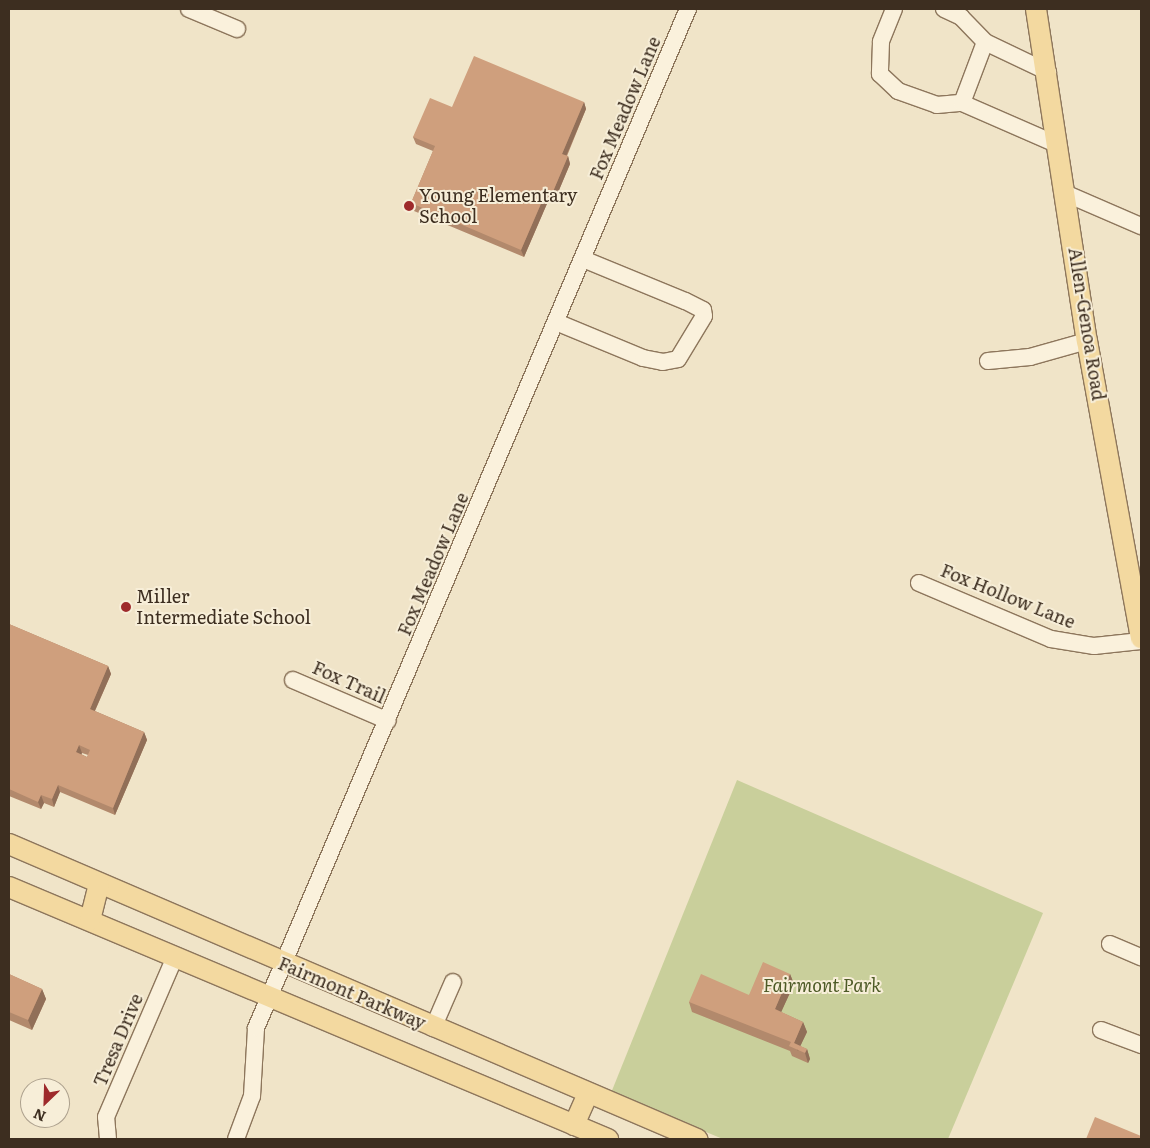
<!DOCTYPE html>
<html>
<head>
<meta charset="utf-8">
<style>
	body { margin:0 }
	#map { position:relative; width:1150px; height:1148px; overflow:hidden; background:#f0e4c8; font-family:Literata,serif }
	div>[style] { position:absolute }
	.green>* { inset:0; background:#c9cf9b }
	.roads { filter:drop-shadow(1px 0 #8d765c) drop-shadow(-1px 0 #8d765c) drop-shadow(0 1px #8d765c) drop-shadow(0 -1px #8d765c) }
	.minor>* { height:16px; margin:-8px; padding:0 8px; transform-origin:8px; border-radius:8px; background:#faf1dc }
	.major>* { height:20px; margin:-10px; padding:0 10px; transform-origin:10px; border-radius:10px; background:#f3d9a0 }
	.wall>* { inset:0; background:#b2896c }
	.shaded-wall>* { inset:0; background:#916f58 }
	.building>* { inset:0; background:#cf9f7d }
	.dots>* { width:14px; height:14px; translate:-50% -50%; box-sizing:border-box; border:2px solid #f7eed8; border-radius:50% }
	span { translate:-50% -50%; white-space:nowrap; text-align:center; line-height:1.15; -webkit-text-stroke:4px #f7eed8; paint-order:stroke }
	.street-label { font-size:18px; color:#3d2e20 }
	.poi-label { font-size:18px; color:#3d2e20 }
	.left { translate:0 -50%; text-align:left }
	.park-label { font-size:18px; color:#4d5a26; font-style:italic }
	.frame { position:absolute; inset:0; border:10px solid #3d2e20; pointer-events:none }
	.north { position:absolute; left:20px; top:1078px; width:50px; height:50px; box-sizing:border-box; background:#f7eed8; border:1px solid #ada18e; border-radius:50%; rotate:204deg; font-size:14px; font-weight:700; line-height:20px; text-align:center; color:#3d2e20 }
	.north::after { content:''; display:block; margin:auto; width:18px; height:22px; background:#9e2a2b; clip-path:polygon(50% 0,100% 100%,50% 72%,0 100%) }
</style>
</head>
<body>
<div id="map">
	<div class="green">
		<div style="clip-path:polygon(737px 780px,1043px 913px,948px 1139px,723px 1139px,611px 1093px)"></div>
	</div>
	<div class="roads">
		<div class="minor">
			<div style="left:189px;top:9px;width:52px;rotate:22.6deg"></div>
			<div style="left:894px;top:9px;width:35px;rotate:112deg"></div>
			<div style="left:881px;top:42px;width:32px;rotate:92deg"></div>
			<div style="left:880px;top:74px;width:25px;rotate:43deg"></div>
			<div style="left:898px;top:91px;width:41px;rotate:19.7deg"></div>
			<div style="left:937px;top:105px;width:25px;rotate:-5deg"></div>
			<div style="left:962px;top:103px;width:105px;rotate:23.6deg"></div>
			<div style="left:944px;top:9px;width:19px;rotate:25deg"></div>
			<div style="left:961px;top:17px;width:35px;rotate:46deg"></div>
			<div style="left:985px;top:42px;width:70px;rotate:25.5deg"></div>
			<div style="left:962px;top:103px;width:65px;rotate:-69.3deg"></div>
			<div style="left:1067px;top:194px;width:81px;rotate:23.4deg"></div>
			<div style="left:556px;top:322px;width:94px;rotate:22.5deg"></div>
			<div style="left:643px;top:358px;width:20px;rotate:11deg"></div>
			<div style="left:663px;top:362px;width:15px;rotate:-11deg"></div>
			<div style="left:678px;top:359px;width:50px;rotate:-58.8deg"></div>
			<div style="left:704px;top:316px;width:6px;rotate:-99deg"></div>
			<div style="left:703px;top:310px;width:20px;rotate:-153deg"></div>
			<div style="left:685px;top:301px;width:110px;rotate:-157.6deg"></div>
			<div style="left:988px;top:361px;width:42px;rotate:-5.4deg"></div>
			<div style="left:1030px;top:357px;width:59px;rotate:-15.7deg"></div>
			<div style="left:919px;top:583px;width:143px;rotate:23deg"></div>
			<div style="left:1051px;top:639px;width:44px;rotate:9.2deg"></div>
			<div style="left:1094px;top:646px;width:47px;rotate:-6.1deg"></div>
			<div style="left:293px;top:680px;width:103px;rotate:23.3deg"></div>
			<div style="left:1110px;top:944px;width:34px;rotate:23deg"></div>
			<div style="left:433px;top:1028px;width:50px;rotate:-66.5deg"></div>
			<div style="left:1101px;top:1030px;width:43px;rotate:20.6deg"></div>
			<div style="left:108px;top:1139px;width:22px;rotate:-95deg"></div>
			<div style="left:106px;top:1117px;width:174px;rotate:-66.7deg"></div>
			<div style="left:236px;top:1139px;width:46px;rotate:-69.6deg"></div>
			<div style="left:252px;top:1096px;width:68px;rotate:-86.6deg"></div>
			<div style="left:256px;top:1028px;width:1107px;rotate:-67.03deg"></div>
		</div>
		<div class="major">
			<div style="left:1036px;top:9px;width:336px;rotate:81.3deg"></div>
			<div style="left:1087px;top:341px;width:302px;rotate:79.7deg"></div>
			<div style="left:9px;top:844px;width:749px;rotate:23.21deg"></div>
			<div style="left:9px;top:887px;width:650px;rotate:22.82deg"></div>
			<div style="left:90px;top:920px;width:36px;rotate:-76deg"></div>
			<div style="left:574px;top:1125px;width:35px;rotate:-66deg"></div>
		</div>
	</div>
	<div class="wall">
		<div style="clip-path:polygon(584px 102px,586px 109px,567px 156px,568px 156px,570px 164px,554px 202px,549px 199px,524px 257px,414px 211px,411px 203px,433px 151px,416px 144px,413px 137px,452px 107px)"></div>
		<div style="clip-path:polygon(evenodd,9px 624px,108px 666px,111px 674px,95px 711px,144px 732px,147px 740px,115px 815px,60px 792px,54px 807px,44px 803px,41px 809px,9px 796px,9px 624px,82px 753px,88px 755px,87px 757px,81px 754px,82px 753px)"></div>
		<div style="clip-path:polygon(9px 974px,42px 989px,46px 999px,32px 1030px,9px 1020px)"></div>
		<div style="clip-path:polygon(790px 974px,794px 984px,781px 1012px,803px 1022px,807px 1032px,800px 1046px,807px 1049px,810px 1059px,808px 1063px,792px 1056px,790px 1051px,692px 1012px,689px 1002px,749px 995px)"></div>
	</div>
	<div class="shaded-wall">
		<div style="clip-path:polygon(584px 102px,586px 109px,564px 161px,562px 154px)"></div>
		<div style="clip-path:polygon(568px 156px,570px 164px,554px 202px,552px 194px)"></div>
		<div style="clip-path:polygon(546px 192px,549px 199px,524px 257px,521px 250px)"></div>
		<div style="clip-path:polygon(108px 666px,111px 674px,92px 717px,90px 709px)"></div>
		<div style="clip-path:polygon(144px 732px,147px 740px,115px 815px,113px 808px)"></div>
		<div style="clip-path:polygon(79px 745px,82px 753px,79px 760px,76px 752px)"></div>
		<div style="clip-path:polygon(58px 785px,60px 792px,54px 807px,52px 799px)"></div>
		<div style="clip-path:polygon(41px 795px,44px 803px,41px 809px,38px 802px)"></div>
		<div style="clip-path:polygon(790px 974px,794px 984px,778px 1019px,775px 1009px)"></div>
		<div style="clip-path:polygon(42px 989px,46px 999px,32px 1030px,28px 1020px)"></div>
		<div style="clip-path:polygon(803px 1022px,807px 1032px,798px 1051px,794px 1043px)"></div>
		<div style="clip-path:polygon(807px 1049px,810px 1059px,808px 1063px,805px 1053px)"></div>
	</div>
	<div class="building">
		<div style="clip-path:polygon(474px 56px,584px 102px,562px 154px,568px 156px,552px 194px,546px 192px,521px 250px,411px 203px,435px 146px,413px 137px,430px 98px,452px 107px)"></div>
		<div style="clip-path:polygon(evenodd,9px 624px,108px 666px,90px 709px,144px 732px,113px 808px,58px 785px,52px 799px,41px 795px,38px 802px,9px 789px,9px 624px,79px 745px,90px 750px,87px 757px,76px 752px,79px 745px)"></div>
		<div style="clip-path:polygon(763px 962px,790px 974px,775px 1009px,803px 1022px,794px 1043px,807px 1049px,805px 1053px,789px 1046px,791px 1042px,689px 1002px,701px 974px,749px 995px)"></div>
		<div style="clip-path:polygon(9px 974px,42px 989px,28px 1020px,9px 1012px)"></div>
		<div style="clip-path:polygon(1095px 1117px,1141px 1136px,1141px 1139px,1086px 1139px)"></div>
	</div>
	<div class="dots">
		<div style="left:409px;top:206px;background:#9e2a2b"></div>
		<div style="left:126px;top:607px;background:#9e2a2b"></div>
	</div>
	<div class="street-label">
		<span style="left:625px;top:108px;rotate:-67deg">Fox Meadow Lane</span>
		<span style="left:1087px;top:324px;rotate:81deg">Allen-Genoa Road</span>
		<span style="left:433px;top:564px;rotate:-67deg">Fox Meadow Lane</span>
		<span style="left:1008px;top:596px;rotate:22deg">Fox Hollow Lane</span>
		<span style="left:349px;top:682px;rotate:24deg">Fox Trail</span>
		<span style="left:352px;top:993px;rotate:23deg">Fairmont Parkway</span>
		<span style="left:118px;top:1040px;rotate:-67deg">Tresa Drive</span>
	</div>
	<div class="poi-label">
		<span class="left" style="left:419px;top:206px">Young Elementary<br>School</span>
		<span class="left" style="left:136px;top:607px">Miller<br>Intermediate School</span>
	</div>
	<div class="park-label">
		<span style="left:822px;top:985px">Fairmont Park</span>
	</div>
	<div class="frame"></div>
	<div class="north">N</div>
</div>
</body>
</html>
